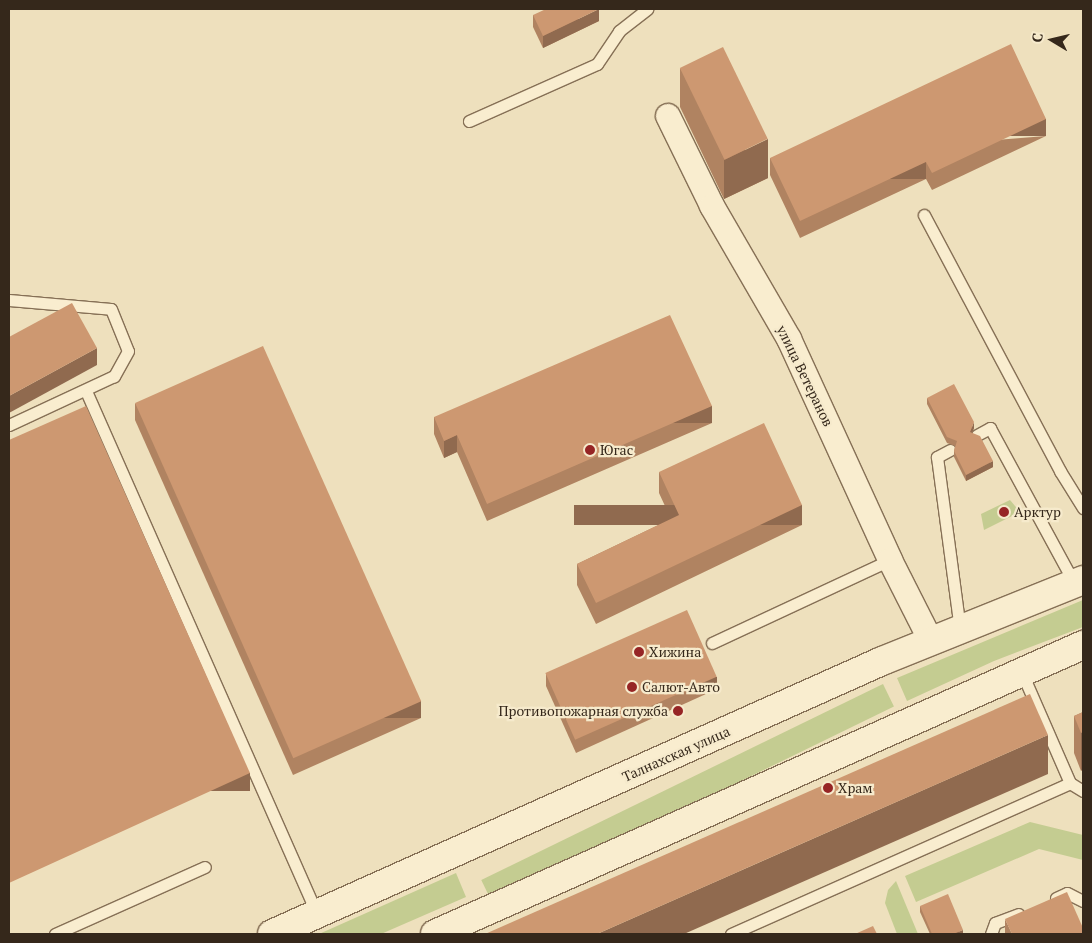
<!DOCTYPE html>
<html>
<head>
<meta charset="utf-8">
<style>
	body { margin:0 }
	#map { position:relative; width:1092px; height:943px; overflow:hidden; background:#eee0bd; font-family:"PT Serif",serif }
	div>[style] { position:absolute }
	.green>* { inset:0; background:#c4cc91; transform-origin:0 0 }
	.roads { filter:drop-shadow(1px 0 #867056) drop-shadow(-1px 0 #867056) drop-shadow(0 1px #867056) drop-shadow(0 -1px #867056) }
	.service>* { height:11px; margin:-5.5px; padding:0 5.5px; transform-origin:5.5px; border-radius:5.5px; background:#f9edcf }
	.minor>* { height:24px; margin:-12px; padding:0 12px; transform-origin:12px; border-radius:12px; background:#f9edcf }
	.tertiary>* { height:28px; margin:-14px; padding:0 14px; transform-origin:14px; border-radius:14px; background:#f9edcf }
	.wall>* { inset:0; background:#b08361 }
	.shaded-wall>* { inset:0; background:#906a4f; transform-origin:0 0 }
	.building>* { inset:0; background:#cd9871; transform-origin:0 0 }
	.dots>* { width:14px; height:14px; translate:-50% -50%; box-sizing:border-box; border:2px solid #f6eacc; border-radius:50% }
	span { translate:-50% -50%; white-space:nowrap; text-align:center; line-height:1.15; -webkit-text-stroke:4.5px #f6eacc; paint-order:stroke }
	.street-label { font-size:14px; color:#35281b }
	.poi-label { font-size:14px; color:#35281b }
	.left { translate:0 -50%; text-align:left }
	.right { translate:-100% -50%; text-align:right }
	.frame { position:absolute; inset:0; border:10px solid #35281b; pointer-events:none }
	.north { position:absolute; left:1027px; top:15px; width:50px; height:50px; -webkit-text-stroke:4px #f6eacc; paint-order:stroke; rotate:279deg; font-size:14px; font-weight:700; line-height:20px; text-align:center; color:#35281b }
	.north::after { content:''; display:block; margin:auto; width:18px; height:22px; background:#35281b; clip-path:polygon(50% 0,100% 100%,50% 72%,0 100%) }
</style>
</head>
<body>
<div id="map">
	<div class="green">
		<div style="clip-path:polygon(1010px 500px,1020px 512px,984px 530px,981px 514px)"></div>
		<div style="clip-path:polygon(1083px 600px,1083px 627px,994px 661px,907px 701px,897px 678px)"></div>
		<div style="left:883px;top:684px;width:25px;height:447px;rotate:64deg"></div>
		<div style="clip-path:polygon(1030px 822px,1083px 835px,1083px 860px,1039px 849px,916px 902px,905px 876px)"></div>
		<div style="clip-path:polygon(456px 873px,466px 897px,381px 934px,319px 934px)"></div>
		<div style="clip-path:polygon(896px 881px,918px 934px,897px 934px,885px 903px,888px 890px)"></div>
	</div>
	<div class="roads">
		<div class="service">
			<div style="left:469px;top:121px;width:140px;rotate:-24deg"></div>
			<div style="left:597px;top:64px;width:40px;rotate:-56deg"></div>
			<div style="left:619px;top:31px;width:36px;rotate:-38deg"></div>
			<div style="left:924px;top:215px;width:290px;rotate:62deg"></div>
			<div style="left:1060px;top:471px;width:44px;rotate:58.1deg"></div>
			<div style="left:9px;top:300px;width:102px;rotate:5deg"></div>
			<div style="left:111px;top:309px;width:45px;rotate:68deg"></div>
			<div style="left:128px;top:351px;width:29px;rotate:119deg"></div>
			<div style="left:114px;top:376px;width:116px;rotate:155deg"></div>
			<div style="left:86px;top:391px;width:572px;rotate:66.17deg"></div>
			<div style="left:977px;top:435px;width:15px;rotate:-28deg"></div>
			<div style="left:990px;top:428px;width:176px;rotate:61.5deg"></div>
			<div style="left:950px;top:450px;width:15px;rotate:152deg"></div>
			<div style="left:937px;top:457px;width:174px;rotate:82.4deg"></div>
			<div style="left:712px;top:643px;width:196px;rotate:-25deg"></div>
			<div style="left:1022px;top:673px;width:120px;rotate:66.4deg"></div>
			<div style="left:1070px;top:783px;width:15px;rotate:32deg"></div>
			<div style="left:1056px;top:898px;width:12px;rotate:-24deg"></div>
			<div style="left:1067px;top:893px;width:18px;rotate:27deg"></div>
			<div style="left:55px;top:934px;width:164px;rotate:-24.1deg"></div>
			<div style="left:731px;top:934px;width:371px;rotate:-24deg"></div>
			<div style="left:991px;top:934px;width:12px;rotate:-70deg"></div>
			<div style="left:995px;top:923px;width:25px;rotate:-21deg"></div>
		</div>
		<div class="minor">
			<div style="left:668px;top:116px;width:100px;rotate:63.9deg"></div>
			<div style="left:712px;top:206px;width:154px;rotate:59.9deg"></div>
			<div style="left:789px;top:339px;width:243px;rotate:65.4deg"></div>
			<div style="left:890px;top:560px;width:91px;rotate:63.2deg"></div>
		</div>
		<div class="tertiary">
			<div style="left:272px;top:934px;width:668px;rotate:-24.11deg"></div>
			<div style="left:882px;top:661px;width:217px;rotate:-21.9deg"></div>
			<div style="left:435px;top:934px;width:710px;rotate:-24.04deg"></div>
		</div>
	</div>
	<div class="wall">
		<div style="clip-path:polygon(533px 15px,599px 21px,543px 48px,533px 27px)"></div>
		<div style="clip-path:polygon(680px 68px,768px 178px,724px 199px,680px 107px)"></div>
		<div style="clip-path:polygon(1046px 136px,932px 190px,926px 179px,800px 238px,770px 175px,770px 158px)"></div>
		<div style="clip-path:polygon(927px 398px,974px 428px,972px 433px,993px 467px,966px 481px,954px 457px,954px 451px,955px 446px,947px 443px,927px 404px)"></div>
		<div style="clip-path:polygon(135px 403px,421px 718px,293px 775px,135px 420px)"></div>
		<div style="clip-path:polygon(434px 417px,712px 423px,487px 521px,457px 452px,444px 458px,434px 434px)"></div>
		<div style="clip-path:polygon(659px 472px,802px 525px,596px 624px,577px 585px,577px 564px,671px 519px,659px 493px)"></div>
		<div style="clip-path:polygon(546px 674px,717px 689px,576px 753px,546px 686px)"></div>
		<div style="clip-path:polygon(1083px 712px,1083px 770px,1081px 771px,1074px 753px,1074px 716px)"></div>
		<div style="clip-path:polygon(920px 906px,963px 934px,930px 934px,920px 912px)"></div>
		<div style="clip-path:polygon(1005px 919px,1012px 934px,1005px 934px)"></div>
	</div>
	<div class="shaded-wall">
		<div style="clip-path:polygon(599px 9px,599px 21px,543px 48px,543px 36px)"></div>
		<div style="left:1046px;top:119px;width:17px;height:126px;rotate:90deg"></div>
		<div style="clip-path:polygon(768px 139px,768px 178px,724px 199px,724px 160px)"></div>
		<div style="left:926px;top:162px;width:17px;height:139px;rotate:90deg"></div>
		<div style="clip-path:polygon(97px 348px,97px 365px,9px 413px,9px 396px)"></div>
		<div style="left:712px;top:406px;width:17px;height:245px;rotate:90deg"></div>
		<div style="clip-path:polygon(974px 422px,974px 428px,970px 438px,970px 432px)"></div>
		<div style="clip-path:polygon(457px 435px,457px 452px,444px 458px,444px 441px)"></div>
		<div style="clip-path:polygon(993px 461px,993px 467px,966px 481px,966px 475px)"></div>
		<div style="left:802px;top:505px;width:20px;height:228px;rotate:90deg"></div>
		<div style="left:717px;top:677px;width:12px;height:155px;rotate:90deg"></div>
		<div style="left:421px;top:701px;width:17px;height:140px;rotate:90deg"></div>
		<div style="left:1083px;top:732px;width:38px;height:2px;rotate:90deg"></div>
		<div style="clip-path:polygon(1048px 735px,1048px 774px,684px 934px,597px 934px)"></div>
		<div style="left:250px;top:773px;width:18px;height:265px;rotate:90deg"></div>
		<div style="clip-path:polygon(963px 930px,963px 934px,953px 934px)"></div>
	</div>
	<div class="building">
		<div style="clip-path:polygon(546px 9px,599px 9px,543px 36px,533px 15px)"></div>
		<div style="clip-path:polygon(1011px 44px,1046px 119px,932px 173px,926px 162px,800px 221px,770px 158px)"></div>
		<div style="left:723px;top:47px;width:102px;height:48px;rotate:64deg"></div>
		<div style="clip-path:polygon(72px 303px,97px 348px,9px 396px,9px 337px)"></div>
		<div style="clip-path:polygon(670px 315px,712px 406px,487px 504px,457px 435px,444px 441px,434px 417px)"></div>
		<div style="left:263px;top:346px;width:389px;height:140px;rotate:66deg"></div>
		<div style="clip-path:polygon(954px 384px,974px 422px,970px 432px,980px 436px,993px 461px,966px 475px,954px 451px,957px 441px,947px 437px,927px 398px)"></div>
		<div style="clip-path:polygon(86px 406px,250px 773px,9px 883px,9px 440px)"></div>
		<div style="clip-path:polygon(764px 423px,802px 505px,596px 603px,577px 564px,679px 515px,659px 472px)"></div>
		<div style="left:687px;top:610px;width:73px;height:155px;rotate:66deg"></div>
		<div style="clip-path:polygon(1030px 694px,1048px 735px,597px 934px,485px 934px)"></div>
		<div style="clip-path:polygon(1083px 712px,1083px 732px,1081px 733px,1074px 716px)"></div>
		<div style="clip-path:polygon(1067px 892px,1083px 928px,1083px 934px,1012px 934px,1005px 919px)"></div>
		<div style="clip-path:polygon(948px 894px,963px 930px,953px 934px,932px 934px,920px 906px)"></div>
		<div style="clip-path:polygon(873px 926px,877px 934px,855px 934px)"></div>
	</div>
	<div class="dots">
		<div style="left:590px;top:450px;background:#962525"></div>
		<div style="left:1004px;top:512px;background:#962525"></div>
		<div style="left:639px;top:652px;background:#962525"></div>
		<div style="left:632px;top:687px;background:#962525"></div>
		<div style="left:678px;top:711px;background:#962525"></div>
		<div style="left:828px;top:788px;background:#962525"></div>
	</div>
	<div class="street-label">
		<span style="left:805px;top:376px;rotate:64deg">улица Ветеранов</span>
		<span style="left:676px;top:754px;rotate:-24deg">Талнахская улица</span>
	</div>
	<div class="poi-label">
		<span class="left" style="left:600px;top:450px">Югас</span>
		<span class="left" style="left:1014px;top:512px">Арктур</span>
		<span class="left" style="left:649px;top:652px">Хижина</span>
		<span class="left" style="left:642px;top:687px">Салют-Авто</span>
		<span class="right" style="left:668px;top:711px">Противопожарная служба</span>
		<span class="left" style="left:838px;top:788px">Храм</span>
	</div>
	<div class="frame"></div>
	<div class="north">С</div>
</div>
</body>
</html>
